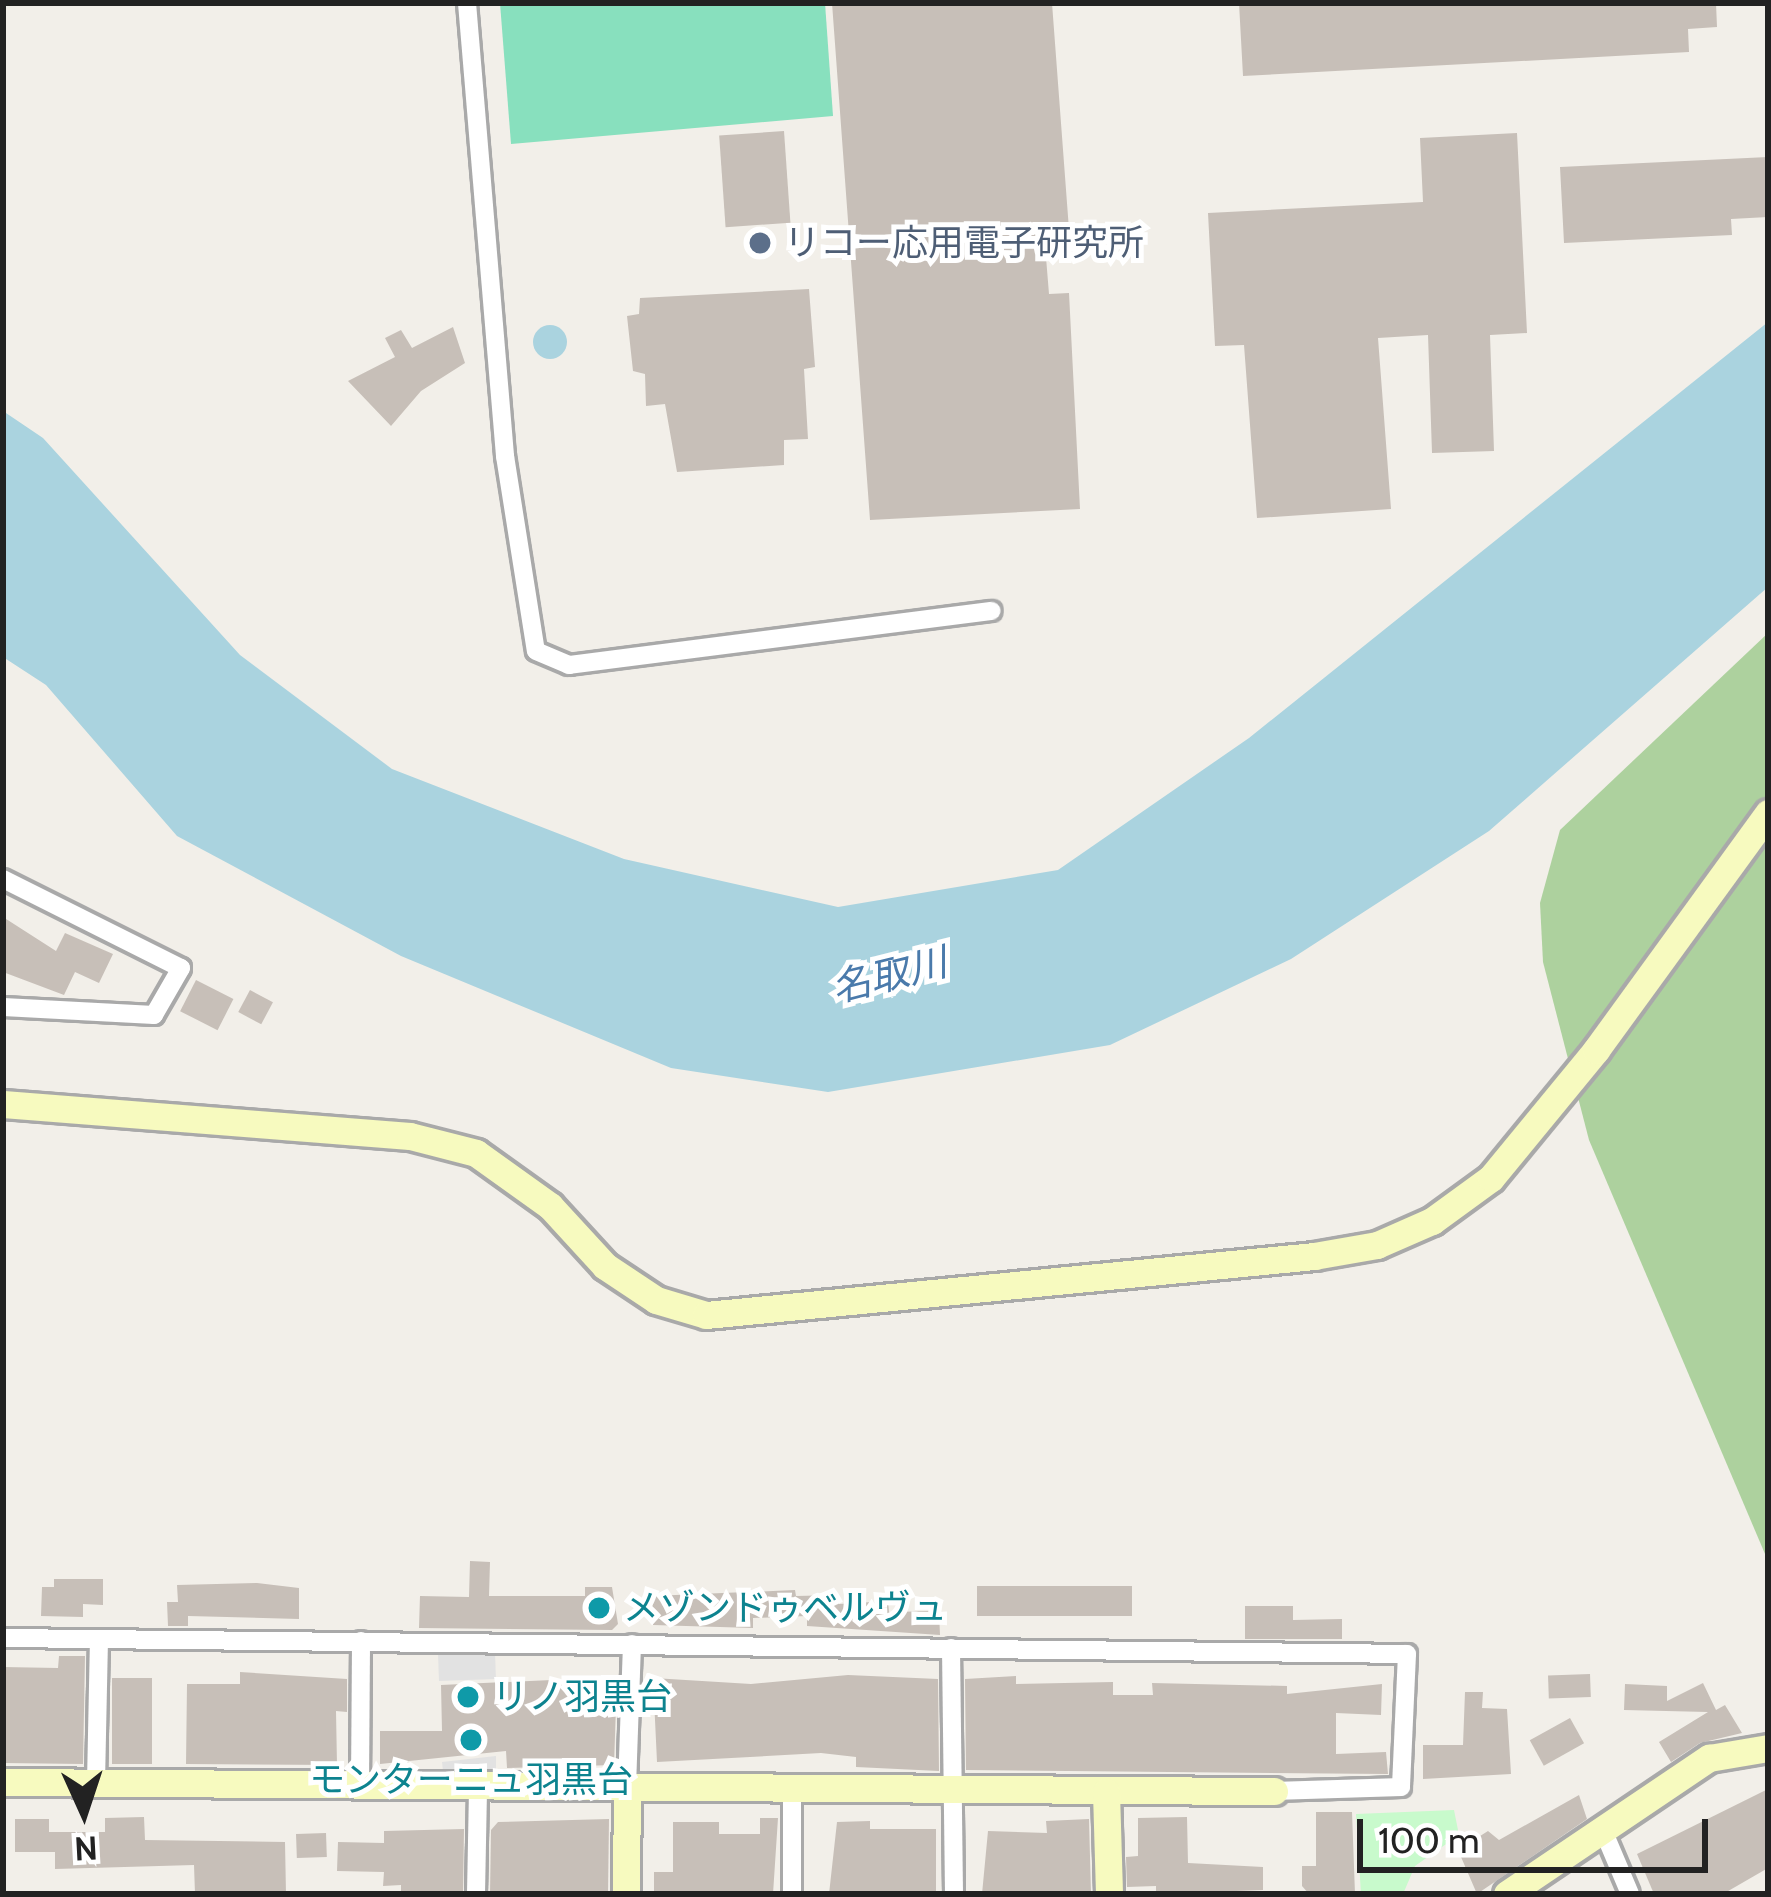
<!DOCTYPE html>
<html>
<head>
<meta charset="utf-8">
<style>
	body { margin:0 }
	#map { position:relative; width:1771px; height:1897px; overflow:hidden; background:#f2efe9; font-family:Cabin,"Noto Sans JP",sans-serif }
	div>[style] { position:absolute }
	.forest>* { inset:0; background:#add19e }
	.park>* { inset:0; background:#c8facc }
	.pitch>* { inset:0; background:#88e0be }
	.parking>* { inset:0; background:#e2e2e2; transform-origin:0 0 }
	.water>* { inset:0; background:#aad3df }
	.round { border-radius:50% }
	.building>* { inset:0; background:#c7bfb8; transform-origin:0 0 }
	.roads { filter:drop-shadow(3px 0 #a9a9a9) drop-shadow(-3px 0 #a9a9a9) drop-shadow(0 3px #a9a9a9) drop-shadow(0 -3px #a9a9a9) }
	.street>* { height:18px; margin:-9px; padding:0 9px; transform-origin:9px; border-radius:9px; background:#fff }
	.secondary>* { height:27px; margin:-13.5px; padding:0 13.5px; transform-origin:13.5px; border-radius:13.5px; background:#f7fabf }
	.dots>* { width:33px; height:33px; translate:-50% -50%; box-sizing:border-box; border:6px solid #fff; border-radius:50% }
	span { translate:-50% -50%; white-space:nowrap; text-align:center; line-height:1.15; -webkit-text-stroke:10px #fff; paint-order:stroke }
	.service-label { font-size:36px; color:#4e5e75 }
	.left { translate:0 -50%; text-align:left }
	.culture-label { font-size:36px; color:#0d838f }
	.water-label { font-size:39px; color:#4a7aab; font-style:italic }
	.frame { position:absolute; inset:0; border:6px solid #222; pointer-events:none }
	.north { position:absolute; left:24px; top:1753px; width:120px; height:120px; -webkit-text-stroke:9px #fff; paint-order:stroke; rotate:177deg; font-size:33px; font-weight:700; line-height:48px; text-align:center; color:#222 }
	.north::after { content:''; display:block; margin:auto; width:42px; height:54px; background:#222; clip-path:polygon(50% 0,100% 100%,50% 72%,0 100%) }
	.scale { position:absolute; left:1357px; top:1819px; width:351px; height:54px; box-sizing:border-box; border:6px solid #222; border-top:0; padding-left:15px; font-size:36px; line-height:42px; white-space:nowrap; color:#222; -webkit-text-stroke:9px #fff; paint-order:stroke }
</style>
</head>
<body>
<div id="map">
	<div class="forest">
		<div style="clip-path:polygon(1768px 633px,1768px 1561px,1589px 1140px,1543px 962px,1540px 903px,1560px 830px)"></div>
	</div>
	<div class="park">
		<div style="clip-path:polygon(1454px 1810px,1459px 1835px,1415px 1866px,1403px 1894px,1361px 1894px,1356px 1814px)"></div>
	</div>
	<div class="pitch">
		<div style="clip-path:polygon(500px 3px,825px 3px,833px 116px,511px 144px)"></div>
	</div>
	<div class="parking">
		<div style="left:495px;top:1652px;width:27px;height:57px;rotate:88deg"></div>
		<div style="clip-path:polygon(496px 1756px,496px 1771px,443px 1771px,442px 1762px)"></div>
	</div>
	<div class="water">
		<div style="clip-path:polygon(1768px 322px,1768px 587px,1489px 831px,1291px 959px,1110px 1045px,828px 1092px,671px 1068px,401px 956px,177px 836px,46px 685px,3px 657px,3px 411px,43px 438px,240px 655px,392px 769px,624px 859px,838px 907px,1058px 870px,1249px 738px)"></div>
		<div class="round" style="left:533px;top:325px;width:34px;height:34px"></div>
	</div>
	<div class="building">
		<div style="clip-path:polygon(832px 3px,1052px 3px,1070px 243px,1045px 245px,1049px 294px,1069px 293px,1080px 509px,870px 520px)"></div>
		<div style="clip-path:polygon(1239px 3px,1716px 3px,1717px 27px,1688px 29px,1689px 52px,1243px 76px)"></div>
		<div style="left:784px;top:131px;width:92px;height:65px;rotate:86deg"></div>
		<div style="clip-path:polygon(1517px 133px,1527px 333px,1490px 335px,1494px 451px,1432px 453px,1428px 335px,1378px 338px,1391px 509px,1257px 518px,1244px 345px,1215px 346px,1208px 213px,1423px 202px,1420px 138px)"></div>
		<div style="clip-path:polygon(1768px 157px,1768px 217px,1731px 219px,1732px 235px,1564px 243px,1560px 167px)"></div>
		<div style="clip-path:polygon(809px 289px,815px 367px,804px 369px,808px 439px,784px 440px,784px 465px,677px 472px,665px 404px,646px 406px,645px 374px,633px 371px,627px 316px,639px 314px,640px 298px)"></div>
		<div style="clip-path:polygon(453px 327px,465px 363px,421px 391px,391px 426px,348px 381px,395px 357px,385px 338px,401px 330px,412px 348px)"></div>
		<div style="clip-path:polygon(3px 917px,56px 951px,65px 933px,113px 954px,99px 983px,75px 972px,64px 995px,3px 972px)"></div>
		<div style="left:196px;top:980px;width:42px;height:35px;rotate:27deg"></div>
		<div style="left:250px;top:990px;width:26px;height:25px;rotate:28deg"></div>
		<div style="clip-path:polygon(470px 1561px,490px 1562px,489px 1596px,585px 1596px,585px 1587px,612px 1587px,618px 1624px,612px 1630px,419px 1628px,420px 1596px,469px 1597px)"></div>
		<div style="clip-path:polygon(54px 1579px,103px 1579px,103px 1605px,83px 1604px,83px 1617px,41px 1616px,42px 1587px,54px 1587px)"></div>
		<div style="clip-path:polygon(257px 1583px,299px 1588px,299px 1619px,188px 1616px,188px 1626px,168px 1626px,167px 1602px,178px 1602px,177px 1585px)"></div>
		<div style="left:1132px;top:1586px;width:30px;height:155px;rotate:90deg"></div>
		<div style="clip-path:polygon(795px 1590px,796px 1596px,839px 1595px,839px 1604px,888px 1601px,889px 1612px,939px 1611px,940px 1635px,807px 1626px,807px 1616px,753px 1618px,753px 1628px,653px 1625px,652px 1596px)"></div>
		<div style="clip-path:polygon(1245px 1606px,1293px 1606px,1293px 1620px,1342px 1619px,1342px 1639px,1245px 1639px)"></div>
		<div style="clip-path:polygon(59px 1656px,85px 1656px,83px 1764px,3px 1763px,3px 1667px,58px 1668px)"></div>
		<div style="clip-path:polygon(240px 1672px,347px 1679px,347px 1712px,336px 1711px,337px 1765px,186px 1764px,187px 1684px,240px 1684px)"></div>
		<div style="left:1590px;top:1674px;width:23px;height:42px;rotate:88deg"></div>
		<div style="clip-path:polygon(848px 1675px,938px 1679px,939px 1771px,856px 1767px,856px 1757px,821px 1753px,657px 1762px,653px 1678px,751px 1684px)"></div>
		<div style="clip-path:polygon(1016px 1676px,1016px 1684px,1113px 1682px,1113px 1695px,1153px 1695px,1152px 1683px,1287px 1686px,1287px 1694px,1382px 1684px,1381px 1715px,1336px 1713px,1336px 1754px,1386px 1752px,1388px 1774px,966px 1770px,965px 1679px)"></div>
		<div style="clip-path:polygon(617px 1677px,614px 1765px,507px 1768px,506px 1751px,380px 1764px,380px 1731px,442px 1731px,441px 1685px)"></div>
		<div style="left:112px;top:1678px;width:40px;height:86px"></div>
		<div style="clip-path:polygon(1703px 1683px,1716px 1710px,1725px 1705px,1742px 1733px,1700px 1743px,1671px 1762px,1659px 1742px,1708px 1712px,1624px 1710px,1625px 1684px,1667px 1686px,1667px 1701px)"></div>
		<div style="clip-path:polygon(1465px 1692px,1483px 1692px,1482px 1708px,1507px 1709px,1511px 1774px,1423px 1779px,1423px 1745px,1463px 1745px)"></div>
		<div style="left:1570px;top:1718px;width:29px;height:46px;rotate:61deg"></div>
		<div style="clip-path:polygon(1768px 1789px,1768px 1868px,1723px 1894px,1654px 1894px,1637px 1854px)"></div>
		<div style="clip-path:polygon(1579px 1795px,1587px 1819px,1477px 1894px,1458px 1850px,1488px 1831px,1499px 1840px)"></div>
		<div style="clip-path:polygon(1316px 1812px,1352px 1812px,1355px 1894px,1309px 1894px,1302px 1886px,1302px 1866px,1316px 1866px)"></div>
		<div style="clip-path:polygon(144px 1817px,145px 1840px,285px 1842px,286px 1894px,195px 1894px,194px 1865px,55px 1869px,55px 1852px,15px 1852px,15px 1819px,49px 1819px,49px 1832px,105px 1832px,105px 1818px)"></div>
		<div style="clip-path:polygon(1187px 1817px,1188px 1863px,1263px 1867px,1263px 1890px,1156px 1894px,1156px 1886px,1127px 1887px,1126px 1857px,1138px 1856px,1138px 1818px)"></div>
		<div style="clip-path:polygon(760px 1818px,778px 1818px,773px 1894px,654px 1894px,654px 1872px,673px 1872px,673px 1822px,719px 1822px,719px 1834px,760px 1834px)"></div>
		<div style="clip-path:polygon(609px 1819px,608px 1894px,490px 1894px,491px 1830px,498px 1822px)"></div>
		<div style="clip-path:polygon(1089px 1819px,1091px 1894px,982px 1894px,988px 1831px,1047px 1833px,1046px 1821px)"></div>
		<div style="clip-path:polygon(870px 1821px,870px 1829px,936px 1829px,936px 1894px,829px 1894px,837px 1822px)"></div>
		<div style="clip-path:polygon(464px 1829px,463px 1894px,401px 1894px,401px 1885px,383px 1886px,384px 1872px,337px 1871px,338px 1842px,384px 1843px,384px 1831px)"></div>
		<div style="left:326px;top:1833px;width:24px;height:30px;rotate:88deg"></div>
	</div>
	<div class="roads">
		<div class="street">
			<div style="left:467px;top:3px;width:455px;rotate:85.2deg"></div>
			<div style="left:505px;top:456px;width:197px;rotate:81deg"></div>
			<div style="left:536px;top:651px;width:36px;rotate:23deg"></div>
			<div style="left:569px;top:665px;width:426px;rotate:-7.3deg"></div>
			<div style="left:3px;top:879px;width:199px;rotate:26.6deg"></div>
			<div style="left:181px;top:968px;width:54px;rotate:119.9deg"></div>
			<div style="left:154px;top:1015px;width:151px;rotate:-177deg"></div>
			<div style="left:3px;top:1638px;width:1404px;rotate:0.65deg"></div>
			<div style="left:1407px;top:1654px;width:133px;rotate:92.6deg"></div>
			<div style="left:1401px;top:1787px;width:127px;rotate:178.2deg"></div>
			<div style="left:951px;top:1648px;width:246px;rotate:89.3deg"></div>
			<div style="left:96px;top:1782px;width:142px;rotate:-88.8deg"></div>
			<div style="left:360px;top:1787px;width:146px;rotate:-89.6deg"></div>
			<div style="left:627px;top:1787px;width:143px;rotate:-88deg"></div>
			<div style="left:1603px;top:1830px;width:69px;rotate:67.1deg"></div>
			<div style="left:476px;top:1894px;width:107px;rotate:-88.9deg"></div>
			<div style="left:792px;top:1894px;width:104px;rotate:-90deg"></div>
		</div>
		<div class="secondary">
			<div style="left:3px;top:1104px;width:408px;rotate:4.5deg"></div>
			<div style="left:410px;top:1136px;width:68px;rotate:14.4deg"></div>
			<div style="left:476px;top:1153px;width:91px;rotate:35.6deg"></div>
			<div style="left:550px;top:1206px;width:81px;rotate:47.5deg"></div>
			<div style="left:605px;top:1266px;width:61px;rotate:33.7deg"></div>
			<div style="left:656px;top:1300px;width:52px;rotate:16.7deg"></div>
			<div style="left:706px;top:1315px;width:611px;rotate:-5.54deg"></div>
			<div style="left:1314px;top:1256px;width:64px;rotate:-9.9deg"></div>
			<div style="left:1377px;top:1245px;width:60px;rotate:-23.6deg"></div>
			<div style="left:1432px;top:1221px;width:73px;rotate:-36.1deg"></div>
			<div style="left:1491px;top:1178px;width:166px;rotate:-50.6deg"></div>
			<div style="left:1596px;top:1050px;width:293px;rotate:-54deg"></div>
			<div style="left:3px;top:1782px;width:1271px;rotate:0.41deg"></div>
			<div style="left:1106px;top:1792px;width:102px;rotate:88.3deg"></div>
			<div style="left:626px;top:1894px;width:107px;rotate:-89.5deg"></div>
			<div style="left:1507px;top:1894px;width:244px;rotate:-34deg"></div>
			<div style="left:1709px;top:1758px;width:60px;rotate:-9.6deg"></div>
		</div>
	</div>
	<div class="dots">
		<div style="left:760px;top:243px;background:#5c6f8a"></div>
		<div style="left:599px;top:1608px;background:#0f9aa8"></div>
		<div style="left:468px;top:1697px;background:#0f9aa8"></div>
		<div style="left:471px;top:1740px;background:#0f9aa8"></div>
	</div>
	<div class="service-label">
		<span class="left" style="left:784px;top:243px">リコー応用電子研究所</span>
	</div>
	<div class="culture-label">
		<span class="left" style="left:623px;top:1608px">メゾンドゥベルヴュ</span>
		<span class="left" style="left:492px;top:1697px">リノ羽黒台</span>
		<span style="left:471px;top:1780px">モンターニュ羽黒台</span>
	</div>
	<div class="water-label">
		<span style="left:889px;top:975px;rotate:-14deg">名取川</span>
	</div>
	<div class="frame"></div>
	<div class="north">N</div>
	<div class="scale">100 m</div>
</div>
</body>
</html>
